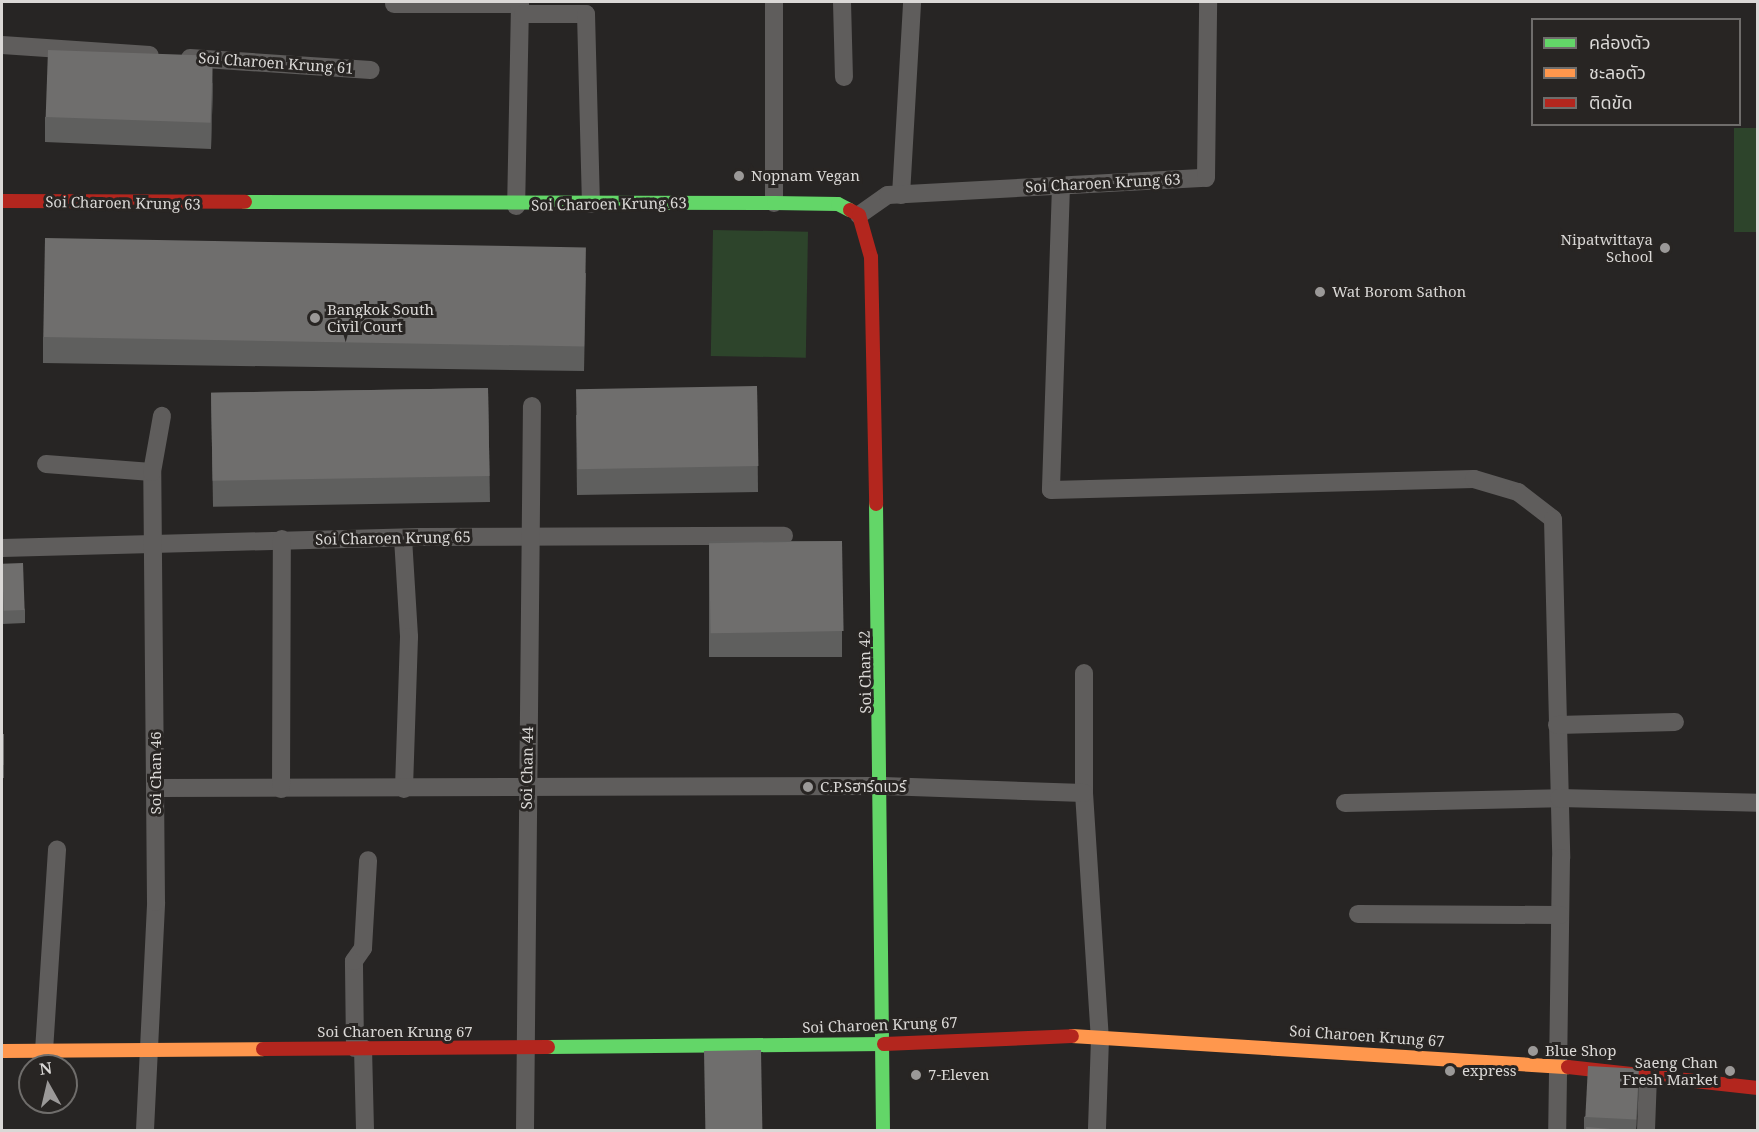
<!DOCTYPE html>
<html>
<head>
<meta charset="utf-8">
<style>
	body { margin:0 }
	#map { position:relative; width:1759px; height:1132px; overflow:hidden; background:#272524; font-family:"Noto Serif","Noto Sans Thai",serif }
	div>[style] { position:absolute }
	.green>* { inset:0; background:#2d442b; transform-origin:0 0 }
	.street>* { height:18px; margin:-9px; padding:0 9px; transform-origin:9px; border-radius:9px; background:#5f5d5c }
	.fast>* { height:14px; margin:-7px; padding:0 7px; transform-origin:7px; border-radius:7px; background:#63d668 }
	.slow>* { height:14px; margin:-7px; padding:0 7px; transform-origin:7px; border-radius:7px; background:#ff974d }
	.jam>* { height:14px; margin:-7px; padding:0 7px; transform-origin:7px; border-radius:7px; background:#b3261e }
	.wall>* { inset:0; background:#5f5f5e; transform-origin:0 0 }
	.shaded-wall>* { inset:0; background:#4e4d4c }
	.building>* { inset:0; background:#6f6e6d; transform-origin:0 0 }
	.dots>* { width:16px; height:16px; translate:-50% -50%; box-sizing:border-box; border:3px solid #282523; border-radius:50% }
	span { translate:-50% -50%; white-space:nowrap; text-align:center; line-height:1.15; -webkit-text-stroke:6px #282523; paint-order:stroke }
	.street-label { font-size:15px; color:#dad8d6 }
	.poi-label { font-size:15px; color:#dad8d6 }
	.left { translate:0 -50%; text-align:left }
	.right { translate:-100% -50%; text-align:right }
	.frame { position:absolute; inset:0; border:3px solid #dad8d6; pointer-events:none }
	.legend { position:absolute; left:1531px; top:18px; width:210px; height:108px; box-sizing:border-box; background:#282523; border:2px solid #6f6d6b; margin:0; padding:8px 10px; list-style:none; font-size:18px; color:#dad8d6 }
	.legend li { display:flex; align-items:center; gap:12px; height:30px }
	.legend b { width:30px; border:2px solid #6f6d6b }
	.north { position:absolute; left:18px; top:1054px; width:60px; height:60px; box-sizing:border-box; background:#282523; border:2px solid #6f6d6b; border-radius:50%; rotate:352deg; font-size:16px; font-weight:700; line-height:24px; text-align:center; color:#dad8d6 }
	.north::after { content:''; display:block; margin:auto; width:21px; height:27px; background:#9b9998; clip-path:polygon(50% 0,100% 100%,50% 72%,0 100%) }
</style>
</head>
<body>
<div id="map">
	<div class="green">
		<div style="left:1734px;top:128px;width:23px;height:104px"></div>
		<div style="left:713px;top:230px;width:95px;height:126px;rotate:1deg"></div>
	</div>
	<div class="street">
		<div style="left:774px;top:2px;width:201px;rotate:90deg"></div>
		<div style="left:842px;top:2px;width:75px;rotate:88.5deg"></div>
		<div style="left:394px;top:4px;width:126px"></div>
		<div style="left:520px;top:4px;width:202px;rotate:91.1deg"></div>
		<div style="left:523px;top:14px;width:63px"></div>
		<div style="left:586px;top:14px;width:190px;rotate:88.5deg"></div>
		<div style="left:2px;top:45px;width:148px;rotate:3.9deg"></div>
		<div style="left:190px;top:58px;width:181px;rotate:3.8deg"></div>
		<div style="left:1061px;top:186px;width:304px;rotate:91.9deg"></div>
		<div style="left:1051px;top:490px;width:423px;rotate:-1.5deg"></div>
		<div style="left:1474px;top:479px;width:46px;rotate:16.5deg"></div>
		<div style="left:1518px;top:492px;width:44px;rotate:37.6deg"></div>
		<div style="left:1553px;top:519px;width:339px;rotate:88.6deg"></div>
		<div style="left:1561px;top:858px;width:272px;rotate:90.8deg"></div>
		<div style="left:901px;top:195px;width:193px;rotate:-86.7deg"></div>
		<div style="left:859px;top:215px;width:35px;rotate:-35deg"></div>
		<div style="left:888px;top:195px;width:318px;rotate:-3.1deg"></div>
		<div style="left:1206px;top:178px;width:176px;rotate:-89.3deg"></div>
		<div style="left:46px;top:464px;width:106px;rotate:4.3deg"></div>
		<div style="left:403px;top:538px;width:99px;rotate:86.5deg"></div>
		<div style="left:409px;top:637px;width:152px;rotate:91.9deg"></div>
		<div style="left:2px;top:548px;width:418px;rotate:-1.5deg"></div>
		<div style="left:420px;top:537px;width:364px;rotate:-0.2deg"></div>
		<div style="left:1084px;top:673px;width:120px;rotate:90deg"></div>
		<div style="left:1084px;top:793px;width:246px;rotate:86.3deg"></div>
		<div style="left:1100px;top:1038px;width:92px;rotate:91.9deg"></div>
		<div style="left:1557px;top:725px;width:118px;rotate:-1.5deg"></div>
		<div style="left:156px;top:788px;width:727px;rotate:-0.16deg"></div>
		<div style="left:883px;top:786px;width:201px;rotate:2deg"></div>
		<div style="left:281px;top:789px;width:250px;rotate:-89.8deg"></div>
		<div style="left:1345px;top:803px;width:214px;rotate:-1.3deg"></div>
		<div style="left:1559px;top:798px;width:199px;rotate:1.4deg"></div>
		<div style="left:1358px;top:914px;width:202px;rotate:0.3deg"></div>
		<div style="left:355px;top:1048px;width:87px;rotate:-90.7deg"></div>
		<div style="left:354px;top:961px;width:16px;rotate:-55deg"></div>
		<div style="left:363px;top:948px;width:88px;rotate:-86.7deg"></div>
		<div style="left:363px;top:1048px;width:82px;rotate:88.6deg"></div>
		<div style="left:44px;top:1051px;width:202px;rotate:-86.3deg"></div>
		<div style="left:145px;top:1130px;width:228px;rotate:-87.2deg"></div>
		<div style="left:156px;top:902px;width:430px;rotate:-90.5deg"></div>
		<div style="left:152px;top:472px;width:57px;rotate:-79.9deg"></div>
		<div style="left:525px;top:1130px;width:724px;rotate:-89.45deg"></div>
		<div style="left:1646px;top:1130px;width:54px;rotate:-87.9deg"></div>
	</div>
	<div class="fast">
		<div style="left:245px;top:202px;width:529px;rotate:0.11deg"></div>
		<div style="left:774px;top:203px;width:64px;rotate:0.9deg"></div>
		<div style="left:838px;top:204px;width:13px;rotate:27deg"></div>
		<div style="left:876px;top:504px;width:626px;rotate:89.36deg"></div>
		<div style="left:548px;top:1047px;width:336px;rotate:-0.5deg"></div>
	</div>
	<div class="slow">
		<div style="left:1072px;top:1036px;width:497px;rotate:3.6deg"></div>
		<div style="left:2px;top:1051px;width:261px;rotate:-0.4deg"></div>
	</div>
	<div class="jam">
		<div style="left:2px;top:201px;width:243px;rotate:0.2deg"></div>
		<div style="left:850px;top:210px;width:10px;rotate:29deg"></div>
		<div style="left:859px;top:215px;width:44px;rotate:74.1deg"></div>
		<div style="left:871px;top:257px;width:247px;rotate:88.8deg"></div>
		<div style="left:884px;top:1044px;width:188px;rotate:-2.4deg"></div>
		<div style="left:263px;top:1049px;width:285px;rotate:-0.4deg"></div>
		<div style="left:1568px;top:1067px;width:191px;rotate:6.3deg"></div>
	</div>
	<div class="wall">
		<div style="clip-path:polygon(213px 83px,211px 149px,45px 142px,45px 117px)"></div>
		<div style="clip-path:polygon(586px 273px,584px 371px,43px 363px,43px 337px)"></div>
		<div style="clip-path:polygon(757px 386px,758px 492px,577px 495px,576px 415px)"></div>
		<div style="left:488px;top:388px;width:114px;height:277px;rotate:89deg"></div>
		<div style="left:842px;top:541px;width:116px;height:133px;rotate:90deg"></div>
		<div style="clip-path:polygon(2px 564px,25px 610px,25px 623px,2px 624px)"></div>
		<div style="left:2px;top:734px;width:2px;height:44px"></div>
		<div style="clip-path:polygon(1639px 1088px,1636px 1131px,1584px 1131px,1584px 1117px)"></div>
	</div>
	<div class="shaded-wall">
		<div style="clip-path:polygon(213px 57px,213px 83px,211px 149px,211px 123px)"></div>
		<div style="clip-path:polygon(1639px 1069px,1639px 1088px,1636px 1131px,1636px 1120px)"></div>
	</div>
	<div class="building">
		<div style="left:48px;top:50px;width:165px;height:67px;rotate:2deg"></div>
		<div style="left:45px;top:238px;width:541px;height:99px;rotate:1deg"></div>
		<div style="left:757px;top:386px;width:80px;height:181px;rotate:89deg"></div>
		<div style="left:488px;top:388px;width:88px;height:277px;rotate:89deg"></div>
		<div style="left:842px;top:541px;width:90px;height:133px;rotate:89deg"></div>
		<div style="left:23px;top:563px;width:47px;height:21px;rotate:88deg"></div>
		<div style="left:2px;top:734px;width:2px;height:31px"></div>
		<div style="left:761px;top:1050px;width:81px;height:57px;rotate:89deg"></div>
		<div style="left:1588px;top:1066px;width:51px;height:51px;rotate:3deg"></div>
		<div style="clip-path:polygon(1586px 1127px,1636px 1131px,1586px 1131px)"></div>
	</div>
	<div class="dots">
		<div style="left:739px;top:176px;background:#9b9998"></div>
		<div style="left:1665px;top:248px;background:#9b9998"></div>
		<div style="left:1320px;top:292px;background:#9b9998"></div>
		<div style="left:315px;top:318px;background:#9b9998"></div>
		<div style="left:808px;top:787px;background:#9b9998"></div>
		<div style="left:1533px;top:1051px;background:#9b9998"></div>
		<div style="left:1450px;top:1071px;background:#9b9998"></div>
		<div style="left:1730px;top:1071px;background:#9b9998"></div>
		<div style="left:916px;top:1075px;background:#9b9998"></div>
	</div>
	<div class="street-label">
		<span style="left:276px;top:63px;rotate:4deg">Soi Charoen Krung 61</span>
		<span style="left:1103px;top:183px;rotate:-3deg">Soi Charoen Krung 63</span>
		<span style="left:123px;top:203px;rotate:1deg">Soi Charoen Krung 63</span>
		<span style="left:609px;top:204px;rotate:-1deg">Soi Charoen Krung 63</span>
		<span style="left:393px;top:538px;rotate:-1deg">Soi Charoen Krung 65</span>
		<span style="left:865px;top:672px;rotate:-91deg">Soi Chan 42</span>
		<span style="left:527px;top:768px;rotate:-89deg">Soi Chan 44</span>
		<span style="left:156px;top:773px;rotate:-90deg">Soi Chan 46</span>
		<span style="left:880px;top:1025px;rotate:-2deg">Soi Charoen Krung 67</span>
		<span style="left:395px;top:1032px">Soi Charoen Krung 67</span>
		<span style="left:1367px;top:1036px;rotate:4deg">Soi Charoen Krung 67</span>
	</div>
	<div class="poi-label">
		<span class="left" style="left:751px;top:176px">Nopnam Vegan</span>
		<span class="right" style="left:1653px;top:248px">Nipatwittaya<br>School</span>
		<span class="left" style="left:1332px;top:292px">Wat Borom Sathon</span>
		<span class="left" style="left:327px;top:318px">Bangkok South<br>Civil Court</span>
		<span class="left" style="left:820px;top:787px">C.P.Sฮาร์ดแวร์</span>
		<span class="left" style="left:1545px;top:1051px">Blue Shop</span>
		<span class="right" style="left:1718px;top:1071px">Saeng Chan<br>Fresh Market</span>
		<span class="left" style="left:1462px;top:1071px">express</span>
		<span class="left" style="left:928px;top:1075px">7-Eleven</span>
	</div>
	<div class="frame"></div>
	<ul class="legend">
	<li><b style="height:8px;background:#63d668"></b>คล่องตัว</li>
	<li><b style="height:8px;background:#ff974d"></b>ชะลอตัว</li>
	<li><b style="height:8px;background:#b3261e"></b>ติดขัด</li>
	</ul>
	<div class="north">N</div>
</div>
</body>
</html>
